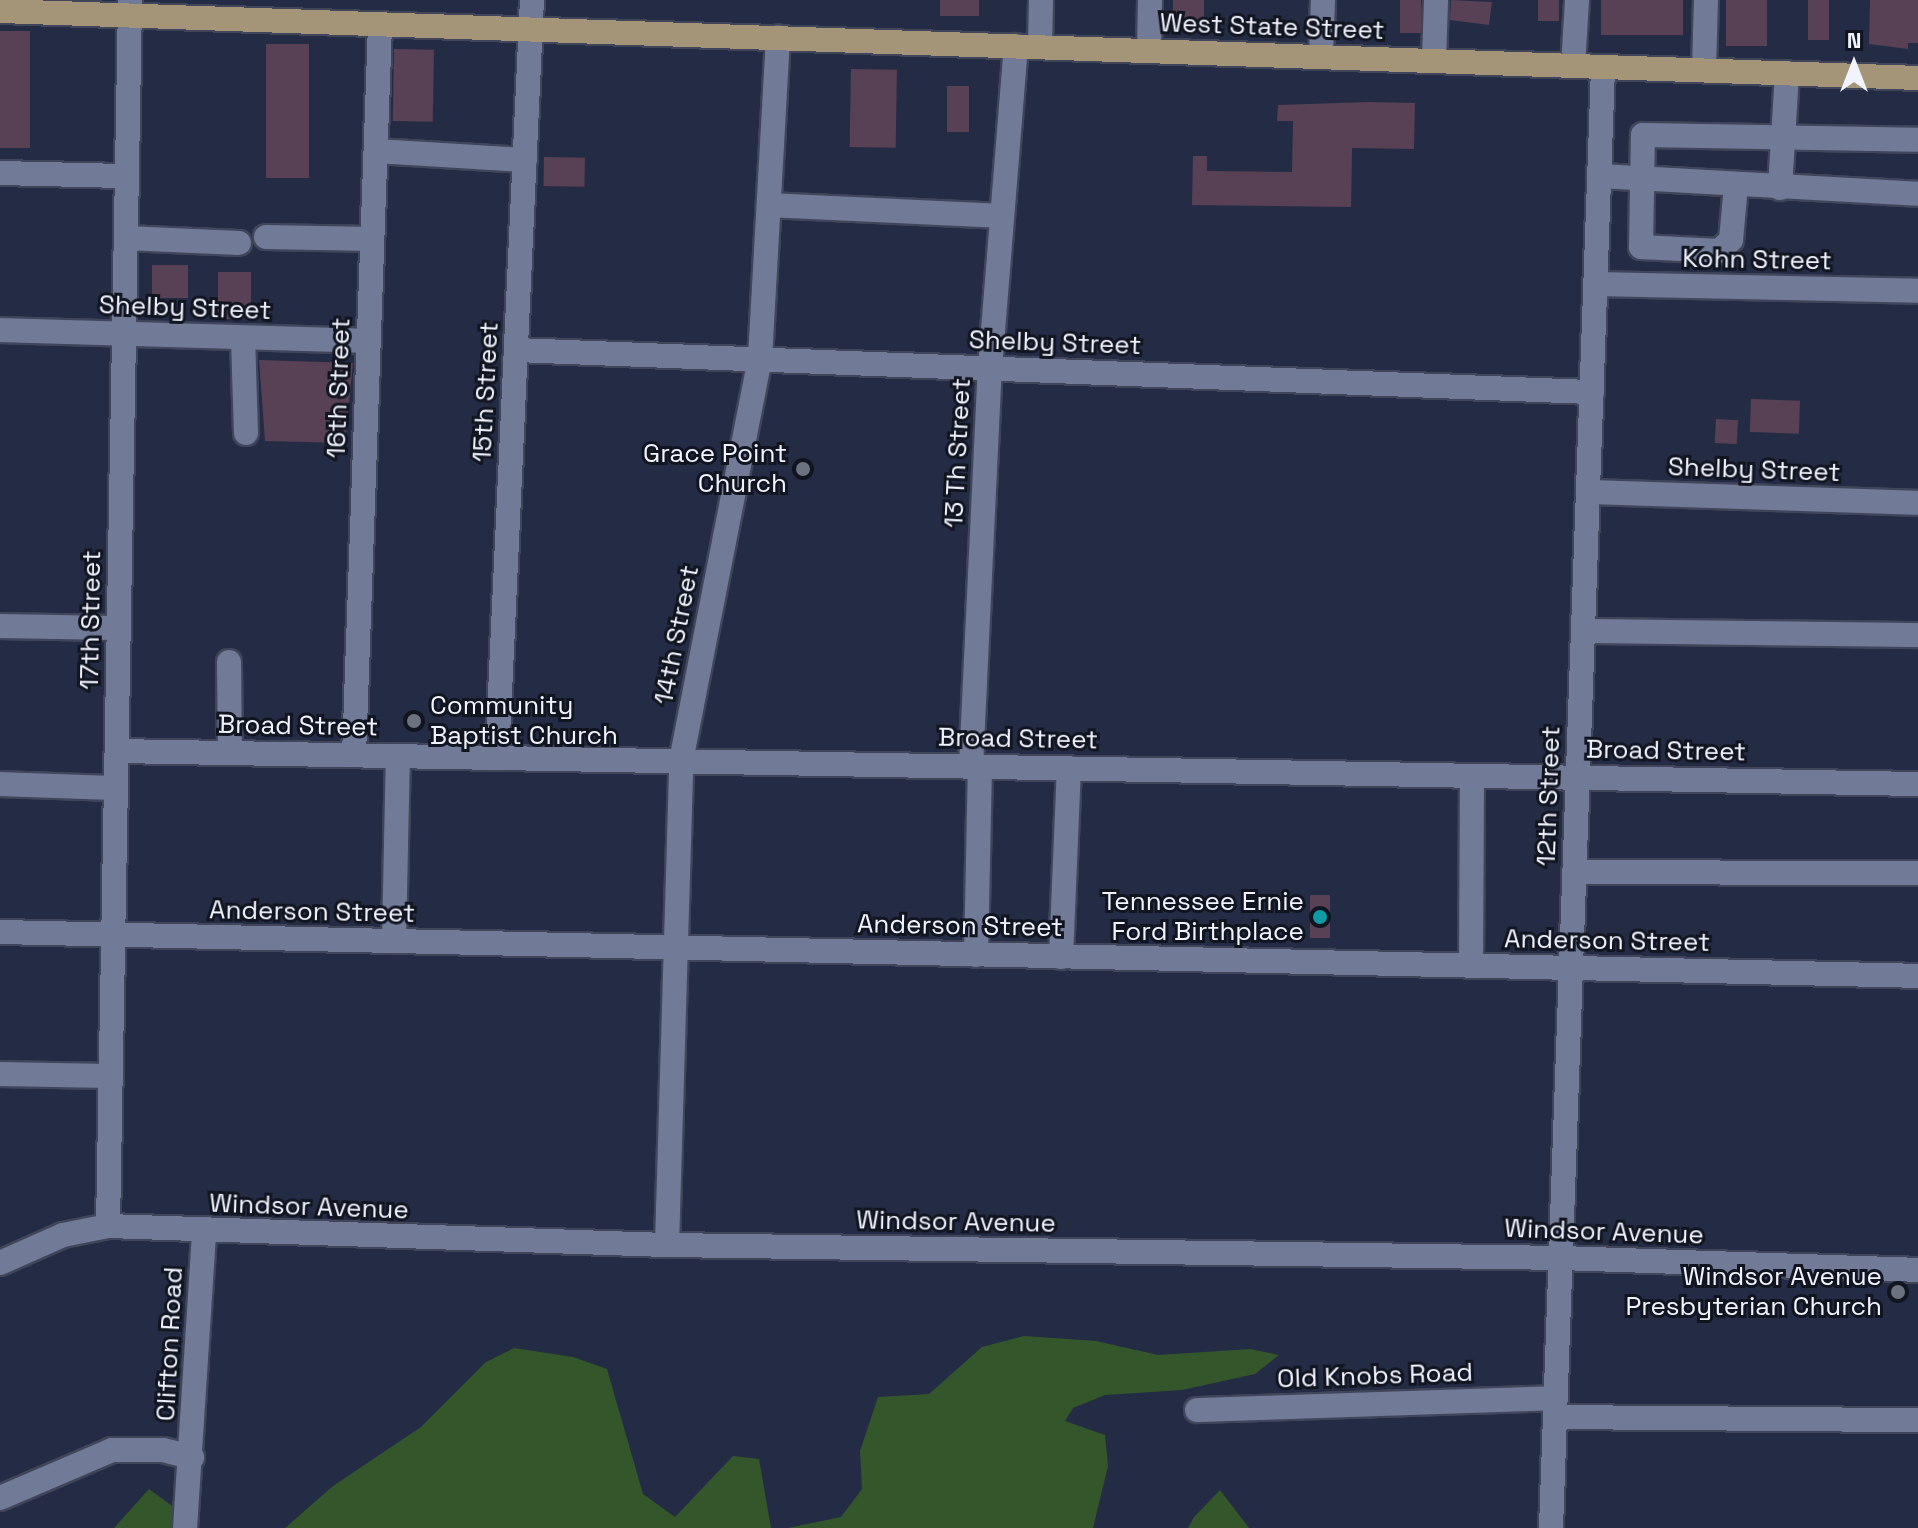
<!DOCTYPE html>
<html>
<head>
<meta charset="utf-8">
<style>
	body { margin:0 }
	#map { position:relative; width:1918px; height:1528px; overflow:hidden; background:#242c45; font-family:"Space Grotesk",sans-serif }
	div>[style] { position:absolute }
	.green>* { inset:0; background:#34562b }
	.building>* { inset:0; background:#584055; transform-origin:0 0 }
	.roads { filter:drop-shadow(2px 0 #404559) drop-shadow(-2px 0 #404559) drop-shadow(0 2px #404559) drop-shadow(0 -2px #404559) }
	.minor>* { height:24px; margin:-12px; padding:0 12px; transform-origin:12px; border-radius:12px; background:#717b98 }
	.major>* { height:24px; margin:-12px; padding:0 12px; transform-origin:12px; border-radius:12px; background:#a59578 }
	.dots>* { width:22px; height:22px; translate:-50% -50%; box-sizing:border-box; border:4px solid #111520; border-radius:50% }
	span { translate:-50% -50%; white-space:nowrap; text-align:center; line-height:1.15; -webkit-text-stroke:6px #111520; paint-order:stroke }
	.street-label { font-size:26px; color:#f1f4fe }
	.poi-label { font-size:26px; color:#f1f4fe }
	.right { translate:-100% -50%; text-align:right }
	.left { translate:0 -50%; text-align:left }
	.north { position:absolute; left:1814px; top:24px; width:80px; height:80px; -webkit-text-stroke:6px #111520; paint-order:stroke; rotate:0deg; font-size:22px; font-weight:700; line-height:32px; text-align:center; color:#f1f4fe }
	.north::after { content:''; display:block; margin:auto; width:28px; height:36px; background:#f1f4fe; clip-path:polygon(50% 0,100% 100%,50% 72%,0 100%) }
</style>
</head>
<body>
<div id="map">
	<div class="green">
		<div style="clip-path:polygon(1024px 1336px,1096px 1341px,1158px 1355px,1250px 1349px,1279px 1355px,1255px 1374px,1182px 1390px,1105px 1395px,1073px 1408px,1065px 1421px,1105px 1435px,1108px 1466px,1093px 1528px,788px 1528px,841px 1517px,862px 1489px,860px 1451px,878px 1397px,929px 1394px,982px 1347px)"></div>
		<div style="clip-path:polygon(514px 1348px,573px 1357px,607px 1369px,643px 1494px,675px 1517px,733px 1456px,759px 1459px,771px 1528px,285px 1528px,333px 1486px,421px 1427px,486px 1362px)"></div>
		<div style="clip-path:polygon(149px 1489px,183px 1514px,193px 1528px,114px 1528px)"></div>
		<div style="clip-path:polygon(1220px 1490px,1249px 1528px,1188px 1528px,1194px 1517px)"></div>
	</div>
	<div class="building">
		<div style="left:940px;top:0;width:39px;height:16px"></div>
		<div style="left:1173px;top:0;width:31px;height:25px"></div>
		<div style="left:1400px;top:0;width:21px;height:33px"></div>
		<div style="clip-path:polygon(1451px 0,1492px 2px,1489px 25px,1450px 20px)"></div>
		<div style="left:1538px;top:0;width:21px;height:21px"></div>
		<div style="left:1601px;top:0;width:82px;height:35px"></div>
		<div style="left:1726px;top:0;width:41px;height:46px"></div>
		<div style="left:1808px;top:0;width:21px;height:40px"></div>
		<div style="clip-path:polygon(1870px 0,1918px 0,1918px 43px,1908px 43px,1908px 49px,1869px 44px)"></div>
		<div style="left:30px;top:31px;width:117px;height:30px;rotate:90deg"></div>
		<div style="left:266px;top:44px;width:43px;height:134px"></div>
		<div style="left:394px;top:49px;width:40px;height:72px;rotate:1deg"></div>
		<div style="left:851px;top:69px;width:46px;height:78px;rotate:1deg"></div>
		<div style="left:947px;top:86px;width:22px;height:46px"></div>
		<div style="clip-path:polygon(1369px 102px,1415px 103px,1414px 149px,1352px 148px,1351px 207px,1192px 205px,1193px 156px,1207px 156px,1207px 171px,1292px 172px,1293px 121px,1277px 121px,1278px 105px)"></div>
		<div style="left:544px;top:157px;width:41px;height:29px;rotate:1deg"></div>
		<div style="left:152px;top:265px;width:36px;height:33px"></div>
		<div style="left:218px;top:272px;width:33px;height:47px"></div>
		<div style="clip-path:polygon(259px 360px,353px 363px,345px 443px,265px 441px)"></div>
		<div style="left:1751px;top:399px;width:49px;height:33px;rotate:2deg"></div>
		<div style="left:1716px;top:419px;width:22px;height:24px;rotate:3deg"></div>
		<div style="left:1310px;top:895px;width:20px;height:43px"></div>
	</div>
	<div class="roads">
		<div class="minor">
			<div style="left:1040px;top:47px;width:47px;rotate:-88.8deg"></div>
			<div style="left:1149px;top:51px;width:51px;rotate:-88.9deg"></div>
			<div style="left:1321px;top:57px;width:57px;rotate:-88deg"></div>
			<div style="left:1434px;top:61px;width:61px;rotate:-88.1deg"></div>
			<div style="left:1573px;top:66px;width:66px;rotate:-86.5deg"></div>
			<div style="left:1704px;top:70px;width:70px;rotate:-88.4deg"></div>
			<div style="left:376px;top:151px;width:149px;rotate:3.5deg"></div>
			<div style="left:0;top:173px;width:127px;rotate:1.4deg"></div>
			<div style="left:1599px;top:176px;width:320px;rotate:3.2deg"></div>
			<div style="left:1736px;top:185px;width:55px;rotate:95.2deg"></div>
			<div style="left:1731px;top:240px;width:16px;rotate:137deg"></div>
			<div style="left:1719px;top:251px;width:78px;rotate:-177.1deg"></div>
			<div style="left:1641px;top:247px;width:112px;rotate:-89deg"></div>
			<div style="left:1643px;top:135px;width:275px;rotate:1deg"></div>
			<div style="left:1780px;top:188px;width:115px;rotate:-86.5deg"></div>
			<div style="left:769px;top:205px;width:233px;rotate:2.7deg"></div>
			<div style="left:266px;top:237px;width:106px;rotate:1.1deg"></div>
			<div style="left:126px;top:238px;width:113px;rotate:2.5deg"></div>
			<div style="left:1595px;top:284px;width:323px;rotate:1.2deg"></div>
			<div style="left:0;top:330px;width:369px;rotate:1.7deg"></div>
			<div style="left:243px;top:338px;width:95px;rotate:88.2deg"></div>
			<div style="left:516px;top:350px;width:1077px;rotate:2.24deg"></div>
			<div style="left:1588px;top:492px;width:330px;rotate:1.9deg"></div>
			<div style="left:0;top:626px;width:118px;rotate:1deg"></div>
			<div style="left:1583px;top:631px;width:335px;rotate:0.7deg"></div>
			<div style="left:229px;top:662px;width:91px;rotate:89.4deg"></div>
			<div style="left:117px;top:751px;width:1801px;rotate:1.05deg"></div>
			<div style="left:354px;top:755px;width:731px;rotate:-87.96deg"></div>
			<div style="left:497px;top:758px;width:759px;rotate:-87.36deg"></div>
			<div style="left:971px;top:766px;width:398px;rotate:-87.3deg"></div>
			<div style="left:990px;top:368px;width:323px;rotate:-85.4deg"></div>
			<div style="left:0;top:784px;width:116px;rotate:2deg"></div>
			<div style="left:1574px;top:872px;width:344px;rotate:0.2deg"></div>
			<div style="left:0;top:932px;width:1919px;rotate:1.31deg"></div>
			<div style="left:394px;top:941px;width:185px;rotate:-88.8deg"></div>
			<div style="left:976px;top:955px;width:189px;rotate:-88.8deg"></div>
			<div style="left:1061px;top:957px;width:189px;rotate:-87.6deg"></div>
			<div style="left:1471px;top:966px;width:190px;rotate:-89.7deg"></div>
			<div style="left:0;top:1074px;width:111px;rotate:1deg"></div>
			<div style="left:108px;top:1226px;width:1226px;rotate:-88.97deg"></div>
			<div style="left:667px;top:1245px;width:484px;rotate:-88.3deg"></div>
			<div style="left:681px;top:761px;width:410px;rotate:-78.9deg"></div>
			<div style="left:760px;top:359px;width:322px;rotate:-86.8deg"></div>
			<div style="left:0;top:1263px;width:69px;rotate:-24deg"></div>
			<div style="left:63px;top:1235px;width:46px;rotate:-11.3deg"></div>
			<div style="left:108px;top:1226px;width:559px;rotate:1.95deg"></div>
			<div style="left:667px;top:1245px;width:893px;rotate:0.83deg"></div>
			<div style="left:1560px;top:1258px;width:358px;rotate:1.9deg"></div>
			<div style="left:1197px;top:1410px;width:358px;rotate:-1.9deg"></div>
			<div style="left:1555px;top:1417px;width:363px;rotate:0.5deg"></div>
			<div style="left:0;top:1498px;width:122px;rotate:-23.2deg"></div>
			<div style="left:112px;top:1450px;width:51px"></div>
			<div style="left:163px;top:1450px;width:30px;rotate:14deg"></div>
			<div style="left:185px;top:1528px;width:296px;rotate:-86.3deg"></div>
			<div style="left:1551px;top:1528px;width:1462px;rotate:-87.96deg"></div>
		</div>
		<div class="major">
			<div style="left:0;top:11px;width:1919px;rotate:2deg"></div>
		</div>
	</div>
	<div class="dots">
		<div style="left:803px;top:469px;background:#6b7280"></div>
		<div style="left:414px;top:721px;background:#6b7280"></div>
		<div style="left:1320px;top:917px;background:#0f9aa8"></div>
		<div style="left:1898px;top:1292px;background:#6b7280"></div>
	</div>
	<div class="street-label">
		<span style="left:1272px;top:27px;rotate:2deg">West State Street</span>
		<span style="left:1757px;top:260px;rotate:1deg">Kohn Street</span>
		<span style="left:185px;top:308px;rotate:2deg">Shelby Street</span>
		<span style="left:1055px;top:343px;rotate:2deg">Shelby Street</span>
		<span style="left:339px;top:388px;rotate:-88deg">16th Street</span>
		<span style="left:486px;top:392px;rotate:-87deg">15th Street</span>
		<span style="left:958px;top:453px;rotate:-87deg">13 Th Street</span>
		<span style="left:1754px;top:470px;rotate:2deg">Shelby Street</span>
		<span style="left:91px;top:620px;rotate:-89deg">17th Street</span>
		<span style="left:677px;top:635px;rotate:-79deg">14th Street</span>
		<span style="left:298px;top:726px;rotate:1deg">Broad Street</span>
		<span style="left:1018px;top:739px;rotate:1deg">Broad Street</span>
		<span style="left:1666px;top:751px;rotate:1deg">Broad Street</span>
		<span style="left:1549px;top:796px;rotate:-88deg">12th Street</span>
		<span style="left:312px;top:912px;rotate:1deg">Anderson Street</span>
		<span style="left:960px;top:926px;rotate:1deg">Anderson Street</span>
		<span style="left:1607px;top:941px;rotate:1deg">Anderson Street</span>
		<span style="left:309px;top:1207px;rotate:2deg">Windsor Avenue</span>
		<span style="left:956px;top:1222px;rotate:1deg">Windsor Avenue</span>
		<span style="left:1604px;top:1232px;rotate:2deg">Windsor Avenue</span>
		<span style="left:170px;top:1344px;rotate:-87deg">Clifton Road</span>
		<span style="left:1375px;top:1376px;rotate:-2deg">Old Knobs Road</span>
	</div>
	<div class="poi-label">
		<span class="right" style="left:787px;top:469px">Grace Point<br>Church</span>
		<span class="left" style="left:430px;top:721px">Community<br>Baptist Church</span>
		<span class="right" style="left:1304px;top:917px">Tennessee Ernie<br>Ford Birthplace</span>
		<span class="right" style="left:1882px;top:1292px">Windsor Avenue<br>Presbyterian Church</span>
	</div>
	<div class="north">N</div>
</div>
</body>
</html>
